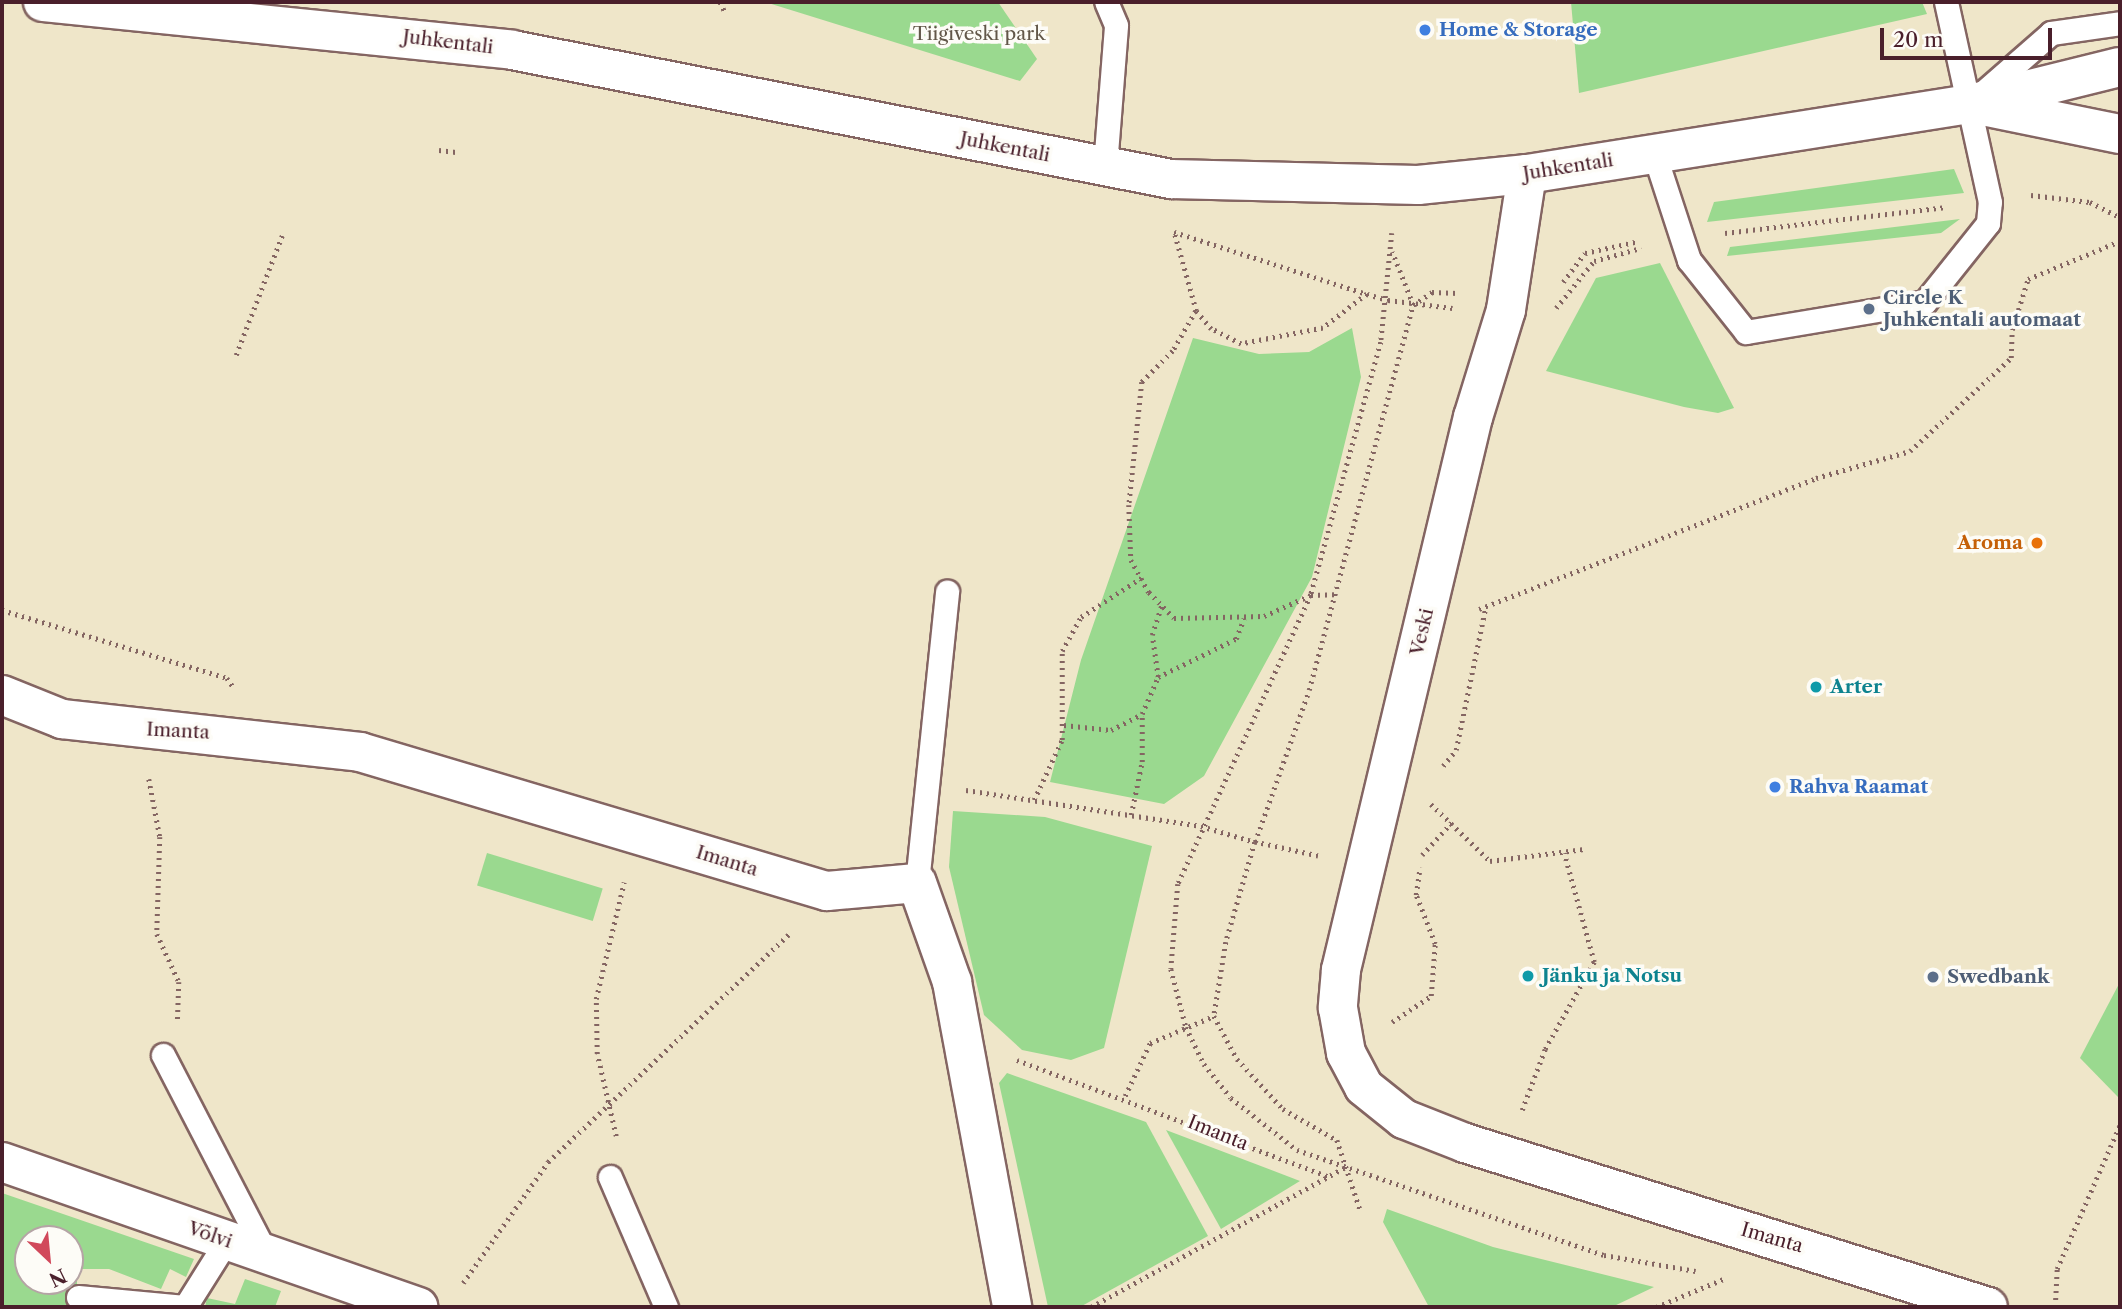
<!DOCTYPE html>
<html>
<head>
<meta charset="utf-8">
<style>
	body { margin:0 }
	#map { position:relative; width:2122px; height:1309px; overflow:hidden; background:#efe6c9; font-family:"Libre Caslon Text",serif }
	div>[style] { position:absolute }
	.green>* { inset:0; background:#9ad98f; transform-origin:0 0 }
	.path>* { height:4.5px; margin-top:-2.25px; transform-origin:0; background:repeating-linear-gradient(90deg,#846562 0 2px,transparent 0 7px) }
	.roads { filter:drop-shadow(2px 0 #846562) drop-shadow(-2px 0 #846562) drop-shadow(0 2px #846562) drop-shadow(0 -2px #846562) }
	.service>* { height:23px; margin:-11.5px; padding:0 11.5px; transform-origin:11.5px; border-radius:11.5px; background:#fff }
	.minor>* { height:38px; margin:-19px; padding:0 19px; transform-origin:19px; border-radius:19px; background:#fff }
	.tertiary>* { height:38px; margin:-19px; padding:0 19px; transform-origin:19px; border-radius:19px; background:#fff }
	.dots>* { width:19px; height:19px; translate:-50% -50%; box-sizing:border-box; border:4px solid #fdfcf7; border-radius:50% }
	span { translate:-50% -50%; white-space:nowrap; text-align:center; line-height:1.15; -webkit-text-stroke:7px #fdfcf7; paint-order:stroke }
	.shop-label { font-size:19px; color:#366cbe; font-weight:700 }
	.left { translate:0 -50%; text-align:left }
	.park-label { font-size:19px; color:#625749 }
	.street-label { font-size:19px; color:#4a1f2b }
	.service-label { font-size:19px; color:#4e5e75; font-weight:700 }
	.food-label { font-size:19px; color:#c56008; font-weight:700 }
	.right { translate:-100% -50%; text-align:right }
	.culture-label { font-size:19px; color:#0d838f; font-weight:700 }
	.frame { position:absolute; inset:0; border:4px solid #4a1f2b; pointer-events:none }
	.north { position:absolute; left:14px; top:1225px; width:70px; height:70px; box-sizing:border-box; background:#fdfcf7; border:2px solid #b5a4a5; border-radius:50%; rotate:154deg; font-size:19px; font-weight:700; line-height:28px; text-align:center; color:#4a1f2b }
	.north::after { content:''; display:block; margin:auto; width:24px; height:32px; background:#d1495b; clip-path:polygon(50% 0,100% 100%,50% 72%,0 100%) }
	.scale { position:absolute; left:1880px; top:28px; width:172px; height:32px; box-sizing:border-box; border:4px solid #4a1f2b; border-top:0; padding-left:9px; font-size:21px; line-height:24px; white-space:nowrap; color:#4a1f2b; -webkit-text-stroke:5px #fdfcf7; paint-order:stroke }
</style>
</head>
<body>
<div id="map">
	<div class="green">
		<div style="clip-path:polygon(765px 2px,998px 2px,1037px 59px,1020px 81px)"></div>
		<div style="clip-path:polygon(1571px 2px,1922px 2px,1927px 14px,1579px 93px)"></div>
		<div style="clip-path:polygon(1954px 169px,1964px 193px,1707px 222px,1714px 202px)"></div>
		<div style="clip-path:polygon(1960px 219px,1941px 233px,1727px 256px,1730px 247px)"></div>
		<div style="clip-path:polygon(1660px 263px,1734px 408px,1718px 413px,1684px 407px,1546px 371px,1596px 278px)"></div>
		<div style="clip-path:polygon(1352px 328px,1361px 377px,1312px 577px,1204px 776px,1164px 804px,1050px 782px,1081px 660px,1193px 338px,1259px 354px,1309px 352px)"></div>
		<div style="clip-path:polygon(953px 811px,1045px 817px,1152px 846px,1104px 1048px,1071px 1060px,1022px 1050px,984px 1015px,949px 867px)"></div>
		<div style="left:487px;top:853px;width:121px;height:34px;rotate:17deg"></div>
		<div style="clip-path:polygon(2120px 982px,2120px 1093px,2118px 1097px,2080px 1058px)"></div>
		<div style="clip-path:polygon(1007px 1073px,1146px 1122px,1208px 1236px,1080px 1307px,1048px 1307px,999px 1083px)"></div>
		<div style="clip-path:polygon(1166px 1130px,1300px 1181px,1221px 1229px)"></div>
		<div style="clip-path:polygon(evenodd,2px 1193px,194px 1259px,186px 1277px,170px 1269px,161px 1289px,109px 1269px,77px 1269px,77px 1307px,2px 1307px,2px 1193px,28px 1239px,70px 1239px,70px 1281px,28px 1281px,28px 1239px)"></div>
		<div style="clip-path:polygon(1387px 1209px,1493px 1247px,1654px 1287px,1612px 1307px,1429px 1307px,1383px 1222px)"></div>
		<div style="clip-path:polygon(245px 1279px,281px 1291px,275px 1307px,205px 1307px,207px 1298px,235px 1304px)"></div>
	</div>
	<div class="path">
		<div style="left:720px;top:2px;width:11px;rotate:63deg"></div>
		<div style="left:439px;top:150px;width:17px;rotate:7deg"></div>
		<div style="left:2031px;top:195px;width:59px;rotate:6.8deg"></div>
		<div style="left:2090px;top:202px;width:34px;rotate:27deg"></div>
		<div style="left:1392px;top:233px;width:110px;rotate:95.8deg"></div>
		<div style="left:1381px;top:342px;width:263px;rotate:105.5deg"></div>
		<div style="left:1311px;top:595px;width:318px;rotate:114.7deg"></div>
		<div style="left:1178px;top:884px;width:85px;rotate:94.7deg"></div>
		<div style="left:1171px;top:969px;width:60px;rotate:75.5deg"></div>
		<div style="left:1186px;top:1027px;width:41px;rotate:64.1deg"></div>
		<div style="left:1204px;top:1064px;width:43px;rotate:51.5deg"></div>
		<div style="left:1231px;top:1098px;width:84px;rotate:38.2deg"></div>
		<div style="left:1297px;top:1150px;width:324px;rotate:18.9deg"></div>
		<div style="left:1604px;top:1255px;width:93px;rotate:9.9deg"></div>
		<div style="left:1725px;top:233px;width:223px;rotate:-6.7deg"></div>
		<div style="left:1563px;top:282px;width:36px;rotate:-53deg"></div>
		<div style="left:1585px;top:253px;width:55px;rotate:-12.5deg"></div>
		<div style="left:1367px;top:294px;width:56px;rotate:142.3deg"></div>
		<div style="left:1323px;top:328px;width:84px;rotate:169deg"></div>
		<div style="left:1241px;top:344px;width:34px;rotate:-153deg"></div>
		<div style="left:1211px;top:329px;width:23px;rotate:-130deg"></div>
		<div style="left:1196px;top:311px;width:82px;rotate:-105.6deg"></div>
		<div style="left:1174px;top:232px;width:203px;rotate:17.8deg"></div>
		<div style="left:1367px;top:294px;width:22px;rotate:16deg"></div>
		<div style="left:1388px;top:300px;width:65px;rotate:7deg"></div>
		<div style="left:1413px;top:305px;width:23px;rotate:-34deg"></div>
		<div style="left:1432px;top:292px;width:26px;rotate:2deg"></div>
		<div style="left:1556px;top:308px;width:60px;rotate:-51deg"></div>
		<div style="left:1594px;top:261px;width:49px;rotate:-15.5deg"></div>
		<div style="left:1196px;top:311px;width:46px;rotate:119.9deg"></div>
		<div style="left:1173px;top:351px;width:44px;rotate:135deg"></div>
		<div style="left:1142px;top:382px;width:124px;rotate:96deg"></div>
		<div style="left:1129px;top:505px;width:55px;rotate:87.9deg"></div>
		<div style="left:1131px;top:560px;width:37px;rotate:61deg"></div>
		<div style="left:1149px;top:592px;width:36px;rotate:46deg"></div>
		<div style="left:1174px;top:618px;width:90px;rotate:-1.3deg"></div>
		<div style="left:1264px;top:616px;width:51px;rotate:-24.1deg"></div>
		<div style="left:1311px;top:595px;width:24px;rotate:-2deg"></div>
		<div style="left:236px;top:355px;width:128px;rotate:-68.9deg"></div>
		<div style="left:1479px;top:609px;width:362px;rotate:-21.2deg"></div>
		<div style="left:1816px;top:478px;width:98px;rotate:-16deg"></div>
		<div style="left:1910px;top:451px;width:137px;rotate:-42.6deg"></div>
		<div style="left:2011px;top:358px;width:28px;rotate:-88deg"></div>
		<div style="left:2012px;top:330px;width:53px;rotate:-72.6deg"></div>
		<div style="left:2028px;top:279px;width:100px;rotate:-22.4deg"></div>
		<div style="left:2px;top:610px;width:235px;rotate:16.8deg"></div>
		<div style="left:227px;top:678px;width:12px;rotate:55deg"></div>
		<div style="left:1158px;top:677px;width:42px;rotate:-98.1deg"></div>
		<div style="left:1152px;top:635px;width:32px;rotate:-72deg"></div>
		<div style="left:1064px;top:725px;width:47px;rotate:6.1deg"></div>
		<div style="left:1111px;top:730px;width:35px;rotate:-27deg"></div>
		<div style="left:1142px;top:714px;width:40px;rotate:-66.6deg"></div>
		<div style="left:1158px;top:677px;width:87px;rotate:-26deg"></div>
		<div style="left:1236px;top:639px;width:22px;rotate:-69deg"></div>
		<div style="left:1443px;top:766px;width:21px;rotate:-51deg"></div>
		<div style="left:1456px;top:750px;width:143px;rotate:-78.3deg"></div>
		<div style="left:149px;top:779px;width:59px;rotate:79.3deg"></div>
		<div style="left:160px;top:837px;width:97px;rotate:91.8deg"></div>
		<div style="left:157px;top:934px;width:53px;rotate:65.4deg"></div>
		<div style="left:179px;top:982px;width:37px;rotate:92deg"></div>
		<div style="left:966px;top:790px;width:238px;rotate:8.7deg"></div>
		<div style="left:1201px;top:826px;width:56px;rotate:16.5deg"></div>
		<div style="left:1255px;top:842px;width:104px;rotate:106.2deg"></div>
		<div style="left:1226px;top:942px;width:75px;rotate:99.2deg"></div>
		<div style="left:1214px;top:1016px;width:49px;rotate:61.9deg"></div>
		<div style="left:1237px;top:1059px;width:68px;rotate:47.4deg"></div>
		<div style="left:1283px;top:1109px;width:62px;rotate:29.9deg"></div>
		<div style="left:1337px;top:1140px;width:76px;rotate:71.6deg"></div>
		<div style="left:1034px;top:800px;width:66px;rotate:-65deg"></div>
		<div style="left:1062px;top:740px;width:89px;rotate:-90deg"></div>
		<div style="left:1062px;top:651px;width:39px;rotate:-61deg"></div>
		<div style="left:1081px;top:617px;width:72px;rotate:-33deg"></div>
		<div style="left:1431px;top:804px;width:82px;rotate:44deg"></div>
		<div style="left:1490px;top:861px;width:95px;rotate:-7.3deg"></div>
		<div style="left:1131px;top:815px;width:54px;rotate:-78.3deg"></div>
		<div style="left:1142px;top:762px;width:48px;rotate:-90deg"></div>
		<div style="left:1422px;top:855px;width:45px;rotate:-47.7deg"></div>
		<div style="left:1318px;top:856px;width:65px;rotate:-167.5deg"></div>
		<div style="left:1255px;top:842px;width:161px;rotate:-70.4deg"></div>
		<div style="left:1309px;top:690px;width:399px;rotate:-74.9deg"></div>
		<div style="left:1413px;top:305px;width:57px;rotate:-111.6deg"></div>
		<div style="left:1392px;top:1022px;width:47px;rotate:-33.7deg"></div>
		<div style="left:1431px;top:996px;width:52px;rotate:-85.6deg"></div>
		<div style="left:1435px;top:944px;width:53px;rotate:-111.2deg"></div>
		<div style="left:1416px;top:895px;width:28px;rotate:-82deg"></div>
		<div style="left:1017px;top:1060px;width:332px;rotate:20.5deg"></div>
		<div style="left:1125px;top:1096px;width:59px;rotate:-64.7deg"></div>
		<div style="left:1150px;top:1043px;width:69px;rotate:-22.9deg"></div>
		<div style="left:1522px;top:1110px;width:65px;rotate:-69.3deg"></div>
		<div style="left:1545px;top:1049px;width:100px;rotate:-60.6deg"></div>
		<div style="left:1594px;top:962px;width:113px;rotate:-105.4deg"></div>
		<div style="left:616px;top:1136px;width:84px;rotate:-103deg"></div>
		<div style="left:597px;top:1054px;width:55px;rotate:-91deg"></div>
		<div style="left:596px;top:999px;width:120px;rotate:-76.5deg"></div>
		<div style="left:463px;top:1283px;width:148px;rotate:-54.9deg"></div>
		<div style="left:548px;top:1162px;width:333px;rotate:-43.4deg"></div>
		<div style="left:1091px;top:1307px;width:289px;rotate:-28.8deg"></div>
		<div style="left:1656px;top:1307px;width:76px;rotate:-22.5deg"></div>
		<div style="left:2055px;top:1307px;width:38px;rotate:-87deg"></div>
		<div style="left:2057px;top:1269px;width:157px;rotate:-66.4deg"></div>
	</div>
	<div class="roads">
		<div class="service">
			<div style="left:1978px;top:97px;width:97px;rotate:-41.2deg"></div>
			<div style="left:2051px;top:33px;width:70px;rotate:-8.2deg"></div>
			<div style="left:1654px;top:153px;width:113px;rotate:71.9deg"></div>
			<div style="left:1689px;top:260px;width:92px;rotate:51.6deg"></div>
			<div style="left:1746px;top:332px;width:181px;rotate:-9.5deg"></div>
			<div style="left:1925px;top:302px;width:101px;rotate:-51.4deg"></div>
			<div style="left:1988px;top:223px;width:21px;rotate:-85deg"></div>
			<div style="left:1990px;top:202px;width:205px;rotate:-102.4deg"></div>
			<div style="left:1105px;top:166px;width:141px;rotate:-85.5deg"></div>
			<div style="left:1116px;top:25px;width:25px;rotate:-113deg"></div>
			<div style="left:917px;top:883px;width:293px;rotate:-84.1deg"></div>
			<div style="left:163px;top:1055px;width:224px;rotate:62.6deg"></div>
			<div style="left:610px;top:1177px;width:142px;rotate:66.7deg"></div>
			<div style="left:78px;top:1297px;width:107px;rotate:5.3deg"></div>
			<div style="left:185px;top:1307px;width:79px;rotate:-57.9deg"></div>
		</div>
		<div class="minor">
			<div style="left:1527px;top:174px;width:138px;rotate:98.8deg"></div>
			<div style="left:1506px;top:310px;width:112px;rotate:107.1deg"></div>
			<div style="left:1473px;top:417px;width:569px;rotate:103.43deg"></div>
			<div style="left:1341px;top:970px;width:38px;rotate:95deg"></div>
			<div style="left:1338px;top:1008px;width:46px;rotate:79.9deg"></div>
			<div style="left:1346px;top:1053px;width:38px;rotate:62deg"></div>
			<div style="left:1364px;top:1087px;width:51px;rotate:38.7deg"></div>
			<div style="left:1404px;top:1119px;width:66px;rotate:21.5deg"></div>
			<div style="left:1465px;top:1143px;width:548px;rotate:17.41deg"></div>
			<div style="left:2px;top:695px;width:65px;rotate:21.8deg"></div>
			<div style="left:62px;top:719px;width:300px;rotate:6.3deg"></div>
			<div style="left:360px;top:752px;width:487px;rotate:16.6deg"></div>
			<div style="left:827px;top:891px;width:90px;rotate:-5.1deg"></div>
			<div style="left:917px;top:883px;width:105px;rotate:70.5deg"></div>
			<div style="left:952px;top:982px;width:330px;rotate:79.5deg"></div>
			<div style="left:2px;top:1162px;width:441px;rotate:19.2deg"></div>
		</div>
		<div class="tertiary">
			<div style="left:43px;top:2px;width:471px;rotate:5.8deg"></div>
			<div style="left:512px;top:50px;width:672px;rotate:11.08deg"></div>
			<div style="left:1171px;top:179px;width:247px;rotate:1.4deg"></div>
			<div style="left:1418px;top:185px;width:110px;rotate:-5.8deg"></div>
			<div style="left:1527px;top:174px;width:448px;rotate:-9deg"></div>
			<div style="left:1970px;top:104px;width:154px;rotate:-13.9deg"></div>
			<div style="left:1982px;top:106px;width:141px;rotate:11.5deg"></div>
		</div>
	</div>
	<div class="dots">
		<div style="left:1425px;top:30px;background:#3f7fe0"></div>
		<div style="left:1869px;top:309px;background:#5c6f8a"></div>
		<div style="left:2037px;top:543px;background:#e8710a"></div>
		<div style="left:1816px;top:687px;background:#0f9aa8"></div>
		<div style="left:1775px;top:787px;background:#3f7fe0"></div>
		<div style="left:1528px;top:976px;background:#0f9aa8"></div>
		<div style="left:1933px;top:977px;background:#5c6f8a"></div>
	</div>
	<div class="shop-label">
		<span class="left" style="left:1439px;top:30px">Home &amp; Storage</span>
		<span class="left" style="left:1789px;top:787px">Rahva Raamat</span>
	</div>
	<div class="park-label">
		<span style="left:979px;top:34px">Tiigiveski park</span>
	</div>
	<div class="street-label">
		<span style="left:448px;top:42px;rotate:7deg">Juhkentali</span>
		<span style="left:1005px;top:147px;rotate:11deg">Juhkentali</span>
		<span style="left:1568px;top:167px;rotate:-9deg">Juhkentali</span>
		<span style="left:1422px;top:632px;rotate:-77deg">Veski</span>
		<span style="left:178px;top:731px;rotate:3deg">Imanta</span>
		<span style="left:727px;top:861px;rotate:17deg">Imanta</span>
		<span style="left:1218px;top:1133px;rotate:22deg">Imanta</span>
		<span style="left:210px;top:1235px;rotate:19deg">Võlvi</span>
		<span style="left:1772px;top:1238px;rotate:16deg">Imanta</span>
	</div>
	<div class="service-label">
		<span class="left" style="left:1883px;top:309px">Circle K<br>Juhkentali automaat</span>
		<span class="left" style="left:1947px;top:977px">Swedbank</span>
	</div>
	<div class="food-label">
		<span class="right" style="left:2023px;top:543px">Aroma</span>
	</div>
	<div class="culture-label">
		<span class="left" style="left:1830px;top:687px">Arter</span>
		<span class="left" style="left:1542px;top:976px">Jänku ja Notsu</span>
	</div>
	<div class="frame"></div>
	<div class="north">N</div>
	<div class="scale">20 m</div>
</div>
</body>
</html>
